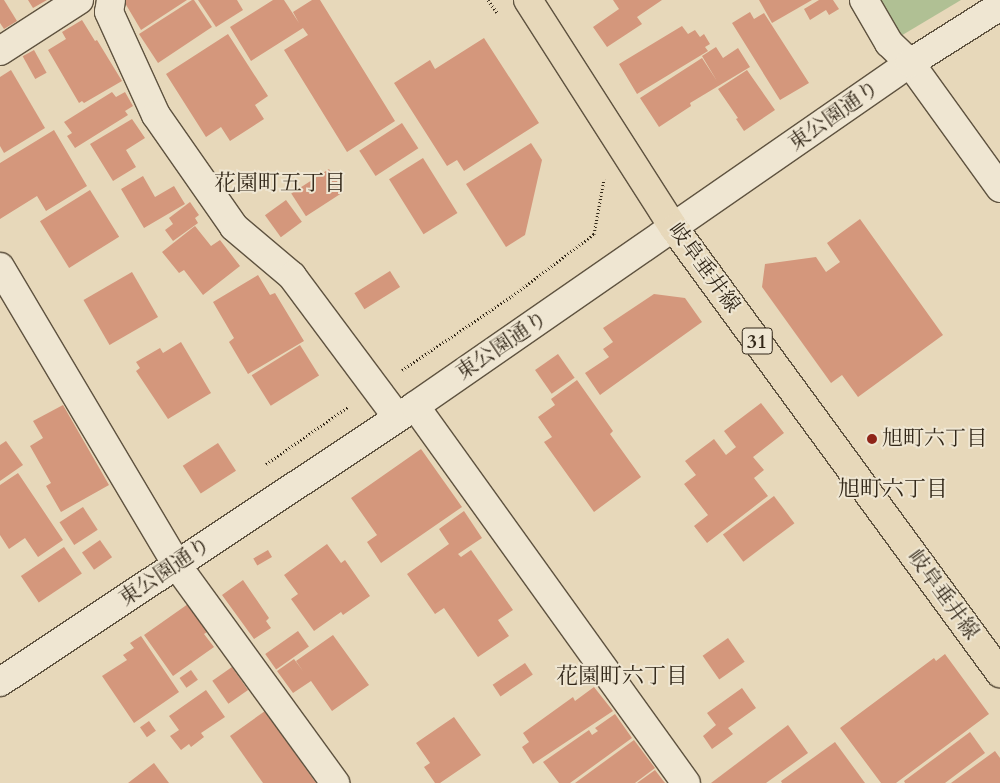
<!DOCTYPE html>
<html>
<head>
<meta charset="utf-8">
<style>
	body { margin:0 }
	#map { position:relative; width:1000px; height:783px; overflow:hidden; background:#e7d8ba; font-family:Cardo,"Noto Serif JP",serif }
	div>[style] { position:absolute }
	.green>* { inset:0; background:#b0c094 }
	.building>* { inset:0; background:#d4977c; transform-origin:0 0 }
	.path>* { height:3px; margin-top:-1.5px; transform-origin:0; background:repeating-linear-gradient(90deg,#322718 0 1px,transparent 0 3.5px) }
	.roads { filter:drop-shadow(1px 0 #5f5340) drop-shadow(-1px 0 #5f5340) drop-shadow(0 1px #5f5340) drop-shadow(0 -1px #5f5340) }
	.street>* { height:28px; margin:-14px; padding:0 14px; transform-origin:14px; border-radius:14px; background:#efe6d2 }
	.secondary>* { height:28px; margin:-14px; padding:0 14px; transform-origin:14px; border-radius:14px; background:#efe6d2 }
	.primary>* { height:28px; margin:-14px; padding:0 14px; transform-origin:14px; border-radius:14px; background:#e7d8ba }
	.dots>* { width:14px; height:14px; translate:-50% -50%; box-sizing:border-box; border:2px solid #efe6d2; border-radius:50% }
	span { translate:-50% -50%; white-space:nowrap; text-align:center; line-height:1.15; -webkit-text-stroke:4px #efe6d2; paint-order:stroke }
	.shield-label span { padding:1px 4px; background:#efe6d2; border:1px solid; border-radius:4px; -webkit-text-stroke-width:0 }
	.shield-label { font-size:20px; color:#322718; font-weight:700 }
	.street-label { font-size:21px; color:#322718 }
	.poi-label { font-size:21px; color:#322718 }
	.left { translate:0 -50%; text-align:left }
	.neighbourhood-label { font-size:22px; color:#322718 }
</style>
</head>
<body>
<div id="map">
	<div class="green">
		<div style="clip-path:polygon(864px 0,961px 0,889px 43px)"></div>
	</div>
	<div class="building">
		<div style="clip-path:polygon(0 0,4px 0,17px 21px,4px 29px,0 23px)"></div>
		<div style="clip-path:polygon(28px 0,47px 0,33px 8px)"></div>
		<div style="clip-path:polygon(126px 0,187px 0,141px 30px,125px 3px)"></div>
		<div style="clip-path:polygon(192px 0,194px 0,212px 27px,158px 63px,139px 34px)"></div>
		<div style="clip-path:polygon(198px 0,237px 0,243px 10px,216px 27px)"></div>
		<div style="clip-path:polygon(273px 0,284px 0,299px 23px,293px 12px,312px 0,320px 0,395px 121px,347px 152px,284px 50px,308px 35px,303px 28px,251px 61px,230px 27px)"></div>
		<div style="clip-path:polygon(613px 0,662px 0,637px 17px,642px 24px,607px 47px,593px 27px,619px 9px)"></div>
		<div style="clip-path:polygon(759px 0,812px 0,772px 23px)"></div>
		<div style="clip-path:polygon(819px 0,833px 0,839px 9px,829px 15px,826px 10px,810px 20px,804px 9px)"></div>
		<div style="clip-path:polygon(750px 12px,754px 19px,764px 13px,809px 83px,780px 100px,732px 23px)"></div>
		<div style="clip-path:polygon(82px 20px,95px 41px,97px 40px,122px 81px,84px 103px,82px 101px,79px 103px,48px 50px,66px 39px,62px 32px)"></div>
		<div style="clip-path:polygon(682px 26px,688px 34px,695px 30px,700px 37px,704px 34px,710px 44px,705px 47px,708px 51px,637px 94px,619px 64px)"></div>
		<div style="clip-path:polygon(228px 34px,268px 96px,255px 105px,264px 119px,230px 141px,221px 127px,206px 137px,166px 74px)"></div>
		<div style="clip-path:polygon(484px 38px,539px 123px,464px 171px,457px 160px,447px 166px,394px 83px,430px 60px,435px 69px)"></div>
		<div style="clip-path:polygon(716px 47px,723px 58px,738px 48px,750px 67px,690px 103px,691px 106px,659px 127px,640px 98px,702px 58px,717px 81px,702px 56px)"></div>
		<div style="left:34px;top:50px;width:26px;height:13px;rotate:61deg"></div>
		<div style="clip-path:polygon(11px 70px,45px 128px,4px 153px,0 146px,0 77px)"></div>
		<div style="clip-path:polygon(747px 70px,775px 110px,744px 131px,736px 119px,738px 118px,718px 89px)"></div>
		<div style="clip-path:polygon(112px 92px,116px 97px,125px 92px,133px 106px,125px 111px,128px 115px,75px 148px,67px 136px,72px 133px,64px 122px)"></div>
		<div style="clip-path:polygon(132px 119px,145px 138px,126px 150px,136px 167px,113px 181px,90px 144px)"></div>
		<div style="left:402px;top:123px;width:30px;height:51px;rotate:57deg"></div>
		<div style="clip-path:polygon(54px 130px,87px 186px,46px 211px,37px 196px,0 219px,0 163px)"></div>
		<div style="clip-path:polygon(531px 143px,542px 160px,525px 235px,506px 247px,466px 184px)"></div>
		<div style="left:423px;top:158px;width:65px;height:40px;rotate:58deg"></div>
		<div style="left:329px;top:169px;width:27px;height:45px;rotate:57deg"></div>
		<div style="clip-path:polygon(143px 176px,155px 197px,174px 186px,185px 204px,144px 228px,121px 189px)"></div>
		<div style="left:90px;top:190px;width:55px;height:59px;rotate:58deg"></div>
		<div style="left:286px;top:200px;width:27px;height:26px;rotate:54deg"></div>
		<div style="clip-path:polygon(190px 202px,199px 215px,195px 218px,198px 223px,173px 241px,165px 230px,173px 224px,169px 218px)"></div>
		<div style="clip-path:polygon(860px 219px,943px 335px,858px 397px,842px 375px,831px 383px,762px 287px,765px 264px,816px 257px,826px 272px,840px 262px,827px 243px)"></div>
		<div style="clip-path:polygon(195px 226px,211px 246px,220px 240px,240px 266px,203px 295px,184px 270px,179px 273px,162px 252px)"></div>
		<div style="left:390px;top:271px;width:19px;height:42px;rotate:58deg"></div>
		<div style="left:132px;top:272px;width:52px;height:56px;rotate:60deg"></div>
		<div style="clip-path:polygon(258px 275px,270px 295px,275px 293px,304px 341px,248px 374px,229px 342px,234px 338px,213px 302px)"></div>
		<div style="clip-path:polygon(654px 294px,685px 298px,702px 322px,600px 395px,585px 373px,609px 357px,603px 349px,613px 342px,603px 328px)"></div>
		<div style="clip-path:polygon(181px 342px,211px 393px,168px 419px,136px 371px,140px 368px,136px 362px,160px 348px,163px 353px)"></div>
		<div style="left:300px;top:345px;width:36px;height:57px;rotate:58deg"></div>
		<div style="left:558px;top:354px;width:29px;height:28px;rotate:55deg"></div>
		<div style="clip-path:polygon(577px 380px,613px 431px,610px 434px,641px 477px,594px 512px,544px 442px,552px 437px,538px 417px,555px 405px,551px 399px)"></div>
		<div style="clip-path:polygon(761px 403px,784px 433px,753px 457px,764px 470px,754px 478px,768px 496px,707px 543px,694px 526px,708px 515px,684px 484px,696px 475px,685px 461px,714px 439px,726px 455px,736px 447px,724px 431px)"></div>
		<div style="clip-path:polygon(63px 405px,109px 485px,61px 512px,46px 486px,51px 483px,30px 446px,43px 438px,33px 421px)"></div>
		<div style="clip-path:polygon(6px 441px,23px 465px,0 481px,0 445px)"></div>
		<div style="left:218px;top:443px;width:33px;height:42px;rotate:57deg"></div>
		<div style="clip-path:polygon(421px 449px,462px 507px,381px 563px,367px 542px,377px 535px,351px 498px)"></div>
		<div style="clip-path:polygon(18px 473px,63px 540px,38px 557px,25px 538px,9px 549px,0 535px,0 485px)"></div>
		<div style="left:774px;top:496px;width:34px;height:64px;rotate:53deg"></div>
		<div style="left:83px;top:507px;width:27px;height:28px;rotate:57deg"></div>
		<div style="clip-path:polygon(464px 511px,482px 538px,458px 554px,461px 557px,471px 550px,513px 610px,498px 620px,509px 636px,478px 657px,444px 608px,435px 614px,407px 574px,449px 544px,439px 529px)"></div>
		<div style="left:100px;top:540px;width:21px;height:22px;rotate:55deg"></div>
		<div style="clip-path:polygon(327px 544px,341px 563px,345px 560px,370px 596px,343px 615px,341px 612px,314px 631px,291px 599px,298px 594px,284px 575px)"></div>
		<div style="left:64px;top:547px;width:32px;height:52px;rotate:56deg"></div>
		<div style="left:268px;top:550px;width:8px;height:17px;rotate:60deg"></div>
		<div style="clip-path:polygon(243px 580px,269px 618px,266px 621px,271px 628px,254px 639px,222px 595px)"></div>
		<div style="clip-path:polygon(188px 604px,207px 632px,204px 634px,214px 647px,173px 676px,144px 635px)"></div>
		<div style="left:298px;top:631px;width:19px;height:40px;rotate:55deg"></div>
		<div style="clip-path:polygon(333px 635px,369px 685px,332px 711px,311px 681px,293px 693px,277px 671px,294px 659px,303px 671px,296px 661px)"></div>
		<div style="clip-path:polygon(141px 636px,179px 692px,134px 723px,102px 676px,127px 660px,123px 655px,134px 648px,130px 643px)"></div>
		<div style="left:728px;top:638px;width:29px;height:31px;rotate:55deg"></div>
		<div style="clip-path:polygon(945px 654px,989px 714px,896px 783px,881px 783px,840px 728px,934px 658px,936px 661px)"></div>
		<div style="left:525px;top:663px;width:14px;height:39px;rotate:56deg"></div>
		<div style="left:232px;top:667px;width:28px;height:24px;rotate:55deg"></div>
		<div style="left:191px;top:670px;width:12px;height:14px;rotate:55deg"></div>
		<div style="clip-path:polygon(594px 687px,613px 711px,533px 764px,522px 747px,529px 742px,523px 733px,573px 697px,575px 701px)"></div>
		<div style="clip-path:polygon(742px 688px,756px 708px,728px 728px,733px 734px,712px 749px,703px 736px,716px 725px,707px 713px)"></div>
		<div style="clip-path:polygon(206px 690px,225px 717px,201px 733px,204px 737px,191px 747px,189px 744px,181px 750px,170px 736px,179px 730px,169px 716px)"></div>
		<div style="clip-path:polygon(265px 711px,316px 783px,263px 783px,230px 736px)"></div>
		<div style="clip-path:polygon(615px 714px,632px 738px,570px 783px,559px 783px,543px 762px,589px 730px,592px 735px,598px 731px,595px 728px)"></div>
		<div style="clip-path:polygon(454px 717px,481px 755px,440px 783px,435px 783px,424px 767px,430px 763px,416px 743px)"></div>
		<div style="left:149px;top:721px;width:12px;height:11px;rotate:55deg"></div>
		<div style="clip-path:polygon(788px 725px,808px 753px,766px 783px,711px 783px)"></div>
		<div style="clip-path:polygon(970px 732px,985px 753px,945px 783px,905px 783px,904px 781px)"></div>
		<div style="clip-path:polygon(634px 740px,655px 768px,635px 783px,575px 783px)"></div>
		<div style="clip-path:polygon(835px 742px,865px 783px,782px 783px,781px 781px)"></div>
		<div style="clip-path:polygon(995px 751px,1000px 758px,1000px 783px,951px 783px)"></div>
		<div style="clip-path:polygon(154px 763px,169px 783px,128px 783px)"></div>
		<div style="clip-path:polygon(655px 770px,665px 783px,637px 783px)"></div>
	</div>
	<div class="path">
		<div style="left:488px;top:0;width:17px;rotate:54deg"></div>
		<div style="left:402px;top:370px;width:133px;rotate:-33.9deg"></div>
		<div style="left:512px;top:296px;width:103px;rotate:-37.1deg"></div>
		<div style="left:594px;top:234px;width:56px;rotate:-79.7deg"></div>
		<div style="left:266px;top:464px;width:101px;rotate:-34.9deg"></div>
	</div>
	<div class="roads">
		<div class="street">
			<div style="left:111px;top:0;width:12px;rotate:99deg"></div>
			<div style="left:109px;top:12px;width:113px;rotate:65.5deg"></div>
			<div style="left:156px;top:115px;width:136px;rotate:55.1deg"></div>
			<div style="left:234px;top:227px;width:76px;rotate:40.2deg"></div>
			<div style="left:292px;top:276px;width:176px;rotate:53.3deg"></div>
			<div style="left:864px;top:0;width:50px;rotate:59.8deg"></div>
			<div style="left:889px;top:43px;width:29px;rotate:44deg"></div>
			<div style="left:910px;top:63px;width:154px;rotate:54.2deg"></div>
			<div style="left:0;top:51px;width:94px;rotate:-32.8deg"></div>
			<div style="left:0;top:267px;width:345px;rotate:59.3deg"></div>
			<div style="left:176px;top:564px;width:271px;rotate:54deg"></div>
			<div style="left:415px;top:406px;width:464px;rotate:54.3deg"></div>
		</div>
		<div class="secondary">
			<div style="left:0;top:682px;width:498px;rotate:-33.6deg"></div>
			<div style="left:415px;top:406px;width:602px;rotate:-34.72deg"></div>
			<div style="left:910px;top:63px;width:107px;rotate:-32.3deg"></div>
		</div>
		<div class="primary">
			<div style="left:528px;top:0;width:271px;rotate:57.4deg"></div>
			<div style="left:674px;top:228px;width:552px;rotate:53.77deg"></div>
		</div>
	</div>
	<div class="dots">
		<div style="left:872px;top:439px;background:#8f2418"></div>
	</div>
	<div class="shield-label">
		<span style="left:757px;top:341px">31</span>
	</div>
	<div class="street-label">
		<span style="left:834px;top:116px;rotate:-35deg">東公園通り</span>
		<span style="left:704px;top:268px;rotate:54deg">岐阜垂井線</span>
		<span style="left:502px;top:346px;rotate:-34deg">東公園通り</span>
		<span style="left:165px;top:572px;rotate:-34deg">東公園通り</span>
		<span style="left:943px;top:595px;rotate:54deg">岐阜垂井線</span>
	</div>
	<div class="poi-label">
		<span class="left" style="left:882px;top:439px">旭町六丁目</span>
	</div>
	<div class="neighbourhood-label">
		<span style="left:280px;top:184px">花園町五丁目</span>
		<span style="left:893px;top:490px">旭町六丁目</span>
		<span style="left:622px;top:677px">花園町六丁目</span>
	</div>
</div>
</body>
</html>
